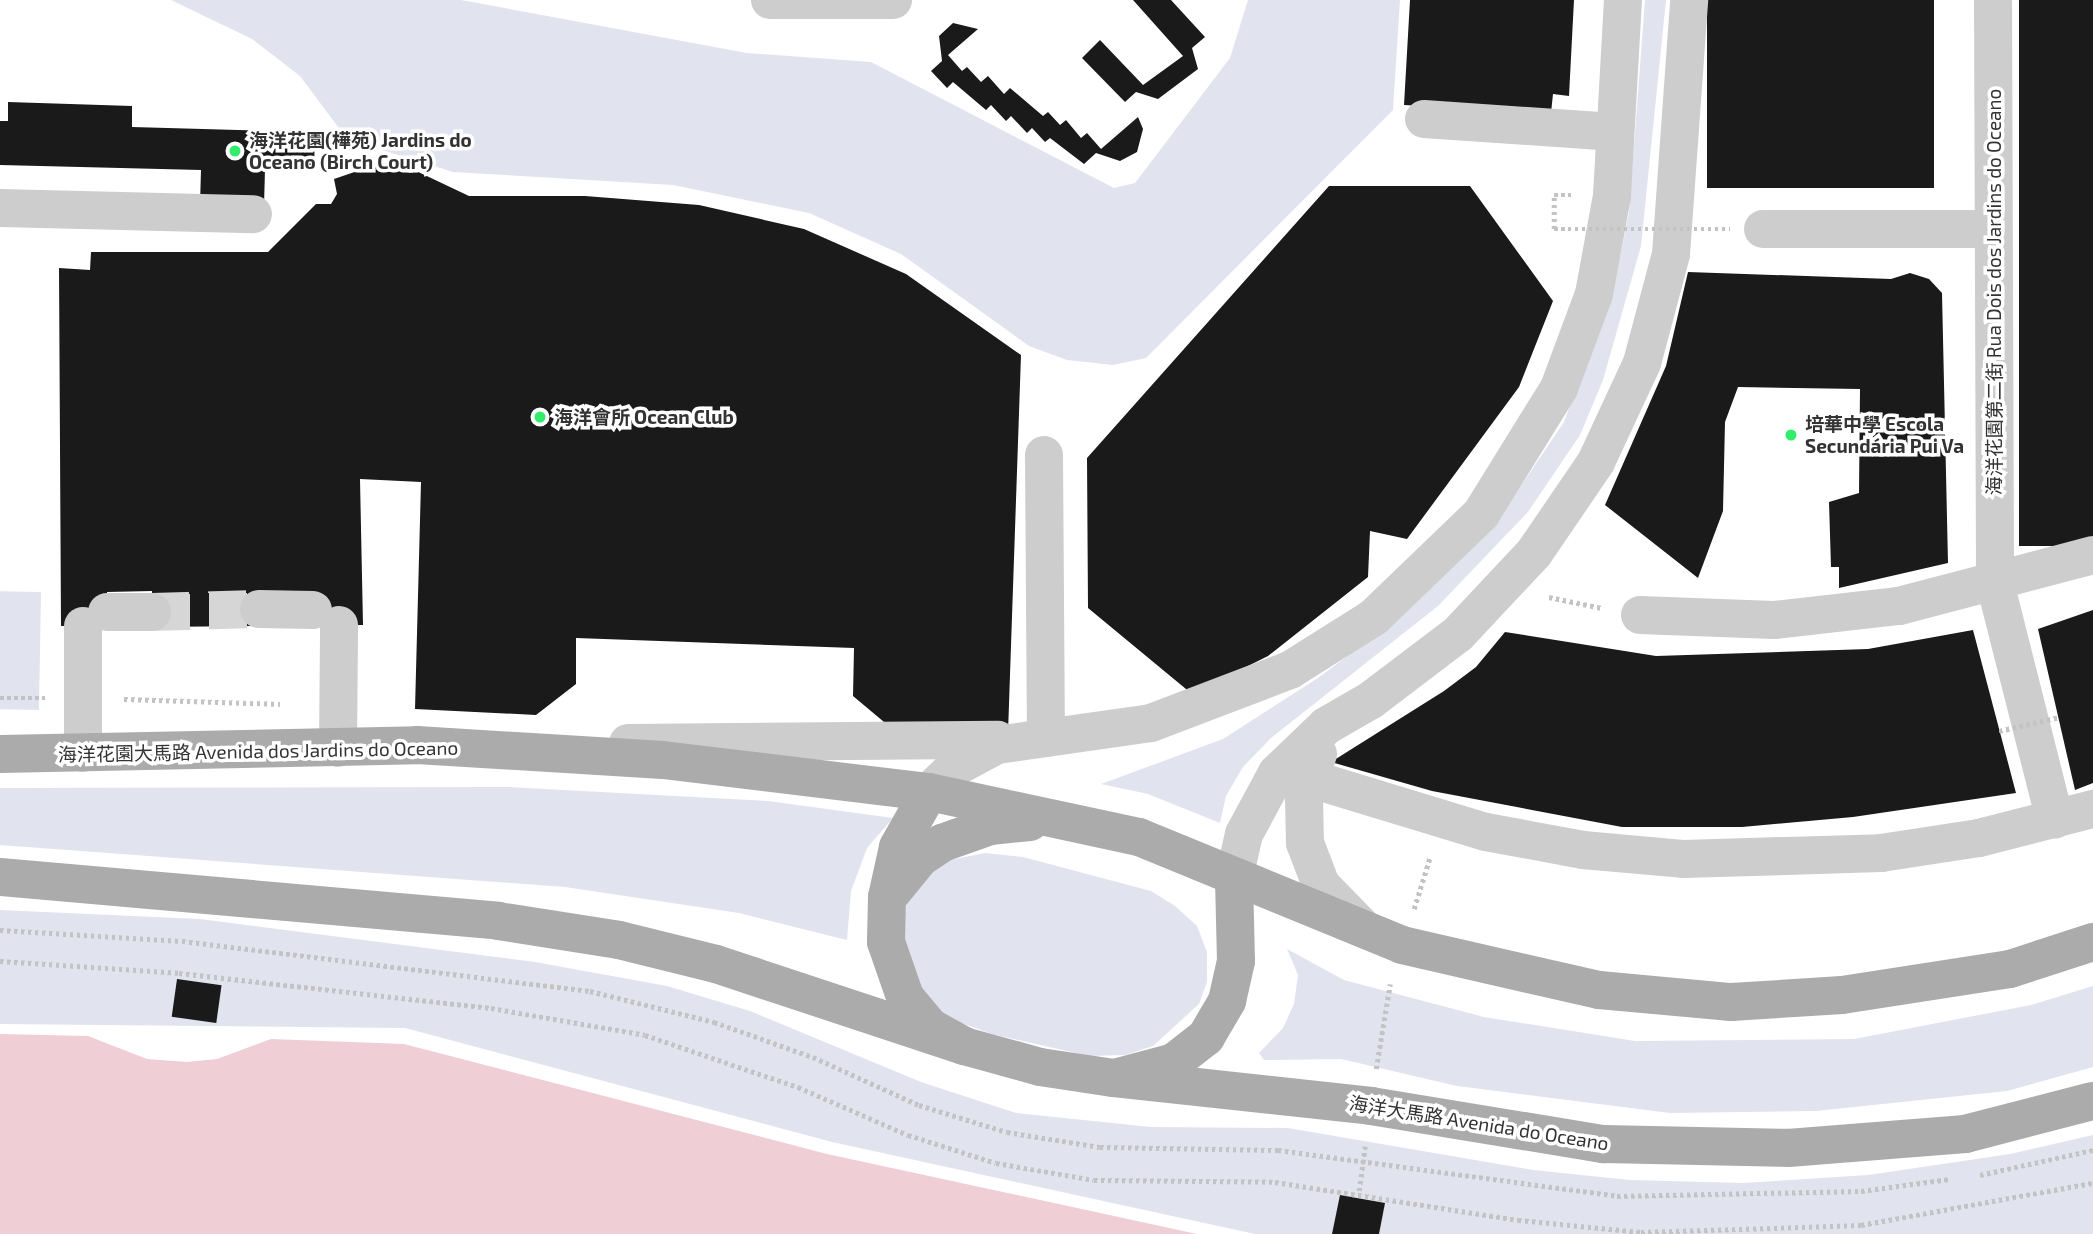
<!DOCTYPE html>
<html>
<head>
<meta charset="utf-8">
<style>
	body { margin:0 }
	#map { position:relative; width:2093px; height:1234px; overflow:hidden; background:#fff; font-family:"Exo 2","Noto Sans SC",sans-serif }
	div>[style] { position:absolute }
	.green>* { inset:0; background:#e1e4ef; transform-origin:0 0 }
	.water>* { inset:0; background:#efced5 }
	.building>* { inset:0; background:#1a1a1a; transform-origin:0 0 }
	.minor-tunnel>* { height:38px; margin-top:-19px; transform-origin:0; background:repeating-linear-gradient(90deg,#d6d6d6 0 38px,transparent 0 57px) }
	.path>* { height:4.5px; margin-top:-2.25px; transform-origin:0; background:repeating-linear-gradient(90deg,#c3c3c3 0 3.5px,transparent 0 7px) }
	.minor>* { height:38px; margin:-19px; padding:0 19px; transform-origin:19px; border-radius:19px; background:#cdcdcd }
	.major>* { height:38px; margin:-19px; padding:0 19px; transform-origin:19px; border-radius:19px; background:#ababab }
	.path-bridge>* { height:4.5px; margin-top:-2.25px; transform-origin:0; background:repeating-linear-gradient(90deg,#c3c3c3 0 3.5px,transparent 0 7px) }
	.dots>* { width:19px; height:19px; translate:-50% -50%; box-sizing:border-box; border:4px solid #fff; border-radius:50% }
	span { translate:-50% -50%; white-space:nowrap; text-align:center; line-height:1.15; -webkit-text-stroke:7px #fff; paint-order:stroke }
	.poi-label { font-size:19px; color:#333; font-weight:700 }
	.left { translate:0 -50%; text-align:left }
	.street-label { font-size:19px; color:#333 }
</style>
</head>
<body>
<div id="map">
	<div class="green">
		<div style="clip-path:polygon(171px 0,461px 0,747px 53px,871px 62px,1114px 188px,1135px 183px,1230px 58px,1248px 0,1400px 0,1393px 110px,1146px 358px,1113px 365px,1067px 360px,1029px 346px,901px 254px,809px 213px,673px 185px,453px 172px,347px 139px,300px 76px,252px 39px)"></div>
		<div style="clip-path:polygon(1645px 0,1666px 0,1641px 246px,1603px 380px,1580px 435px,1528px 512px,1438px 606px,1271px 738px,1243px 767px,1226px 796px,1220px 823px,1148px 794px,1101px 784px,1223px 739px,1318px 678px,1400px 617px,1514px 496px,1564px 422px,1616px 278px,1629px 212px)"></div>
		<div style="left:41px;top:592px;width:118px;height:41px;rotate:91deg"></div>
		<div style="clip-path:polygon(508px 787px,768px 801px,893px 818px,867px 848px,851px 891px,847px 940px,739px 913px,565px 887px,0 845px,0 788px)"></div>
		<div style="clip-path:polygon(985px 853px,1023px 857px,1151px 891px,1175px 906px,1197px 926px,1207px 952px,1207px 982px,1199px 1004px,1153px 1046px,1125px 1055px,1089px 1056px,992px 1034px,928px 1011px,895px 936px,913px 888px,945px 861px)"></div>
		<div style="clip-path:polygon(0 910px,200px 919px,535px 962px,667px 986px,750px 1011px,921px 1082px,1016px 1113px,1151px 1127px,1288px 1128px,1533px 1170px,1630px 1180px,1743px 1183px,1868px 1175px,2010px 1154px,2093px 1135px,2093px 1234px,1255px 1234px,832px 1142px,405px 1028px,0 1024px)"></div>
		<div style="clip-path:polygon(1287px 949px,1344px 980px,1484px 1017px,1635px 1041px,1854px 1039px,2031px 1005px,2093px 986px,2093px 1067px,2007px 1091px,1816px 1111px,1670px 1113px,1457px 1086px,1341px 1059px,1264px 1060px,1259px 1053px,1283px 1028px,1294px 1004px,1298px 975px)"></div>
	</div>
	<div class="water">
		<div style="clip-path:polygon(0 1034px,88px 1036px,147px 1059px,187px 1062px,217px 1059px,271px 1039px,404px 1044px,827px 1154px,1197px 1234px,0 1234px)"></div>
	</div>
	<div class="building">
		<div style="clip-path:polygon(1133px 0,1171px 0,1205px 37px,1192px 48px,1198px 69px,1158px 99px,1136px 92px,1125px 102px,1082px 58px,1100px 40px,1143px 85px,1183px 56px)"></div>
		<div style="clip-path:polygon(1410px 0,1574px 0,1569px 96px,1553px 94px,1551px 113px,1404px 105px)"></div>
		<div style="left:1707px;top:0;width:227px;height:188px"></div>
		<div style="left:2019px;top:0;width:74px;height:546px"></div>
		<div style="clip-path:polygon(953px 23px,978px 29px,948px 55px,962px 71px,967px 67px,981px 82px,988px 76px,1004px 94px,1010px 88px,1043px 116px,1048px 112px,1060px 125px,1066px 120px,1081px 138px,1087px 133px,1101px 149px,1138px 117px,1143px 129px,1137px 152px,1120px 161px,1096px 153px,1084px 164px,1050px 138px,1045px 142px,1032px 128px,1027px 133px,1011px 116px,1006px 121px,991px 105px,986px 110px,953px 82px,947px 88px,931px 71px,942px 61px,939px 36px)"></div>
		<div style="clip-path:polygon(8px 102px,132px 106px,132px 127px,315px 132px,314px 171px,265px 169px,264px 206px,200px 204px,201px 170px,0 165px,0 121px,8px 121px)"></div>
		<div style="clip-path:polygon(378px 164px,412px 169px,469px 196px,585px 196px,699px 205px,804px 229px,906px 274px,1021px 355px,1008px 733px,890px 727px,853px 696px,854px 648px,576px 638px,576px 684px,536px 715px,415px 709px,421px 482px,360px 479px,363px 625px,153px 627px,152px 591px,107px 592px,108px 626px,61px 626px,59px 268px,90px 270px,91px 252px,268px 252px,316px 204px,331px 204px,337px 194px,334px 179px)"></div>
		<div style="clip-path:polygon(1329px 186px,1470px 186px,1553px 301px,1519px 387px,1407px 539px,1370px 531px,1368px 577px,1268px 656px,1192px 694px,1088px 608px,1087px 458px)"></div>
		<div style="clip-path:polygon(1688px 272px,1891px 279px,1910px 273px,1929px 279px,1942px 293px,1948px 563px,1839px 588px,1839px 567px,1831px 567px,1829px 502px,1859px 493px,1860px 389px,1738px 387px,1725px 422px,1723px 511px,1698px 578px,1605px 505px,1666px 366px)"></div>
		<div style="clip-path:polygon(2093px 610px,2093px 783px,2075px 790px,2038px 629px)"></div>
		<div style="clip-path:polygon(1973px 630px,2016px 793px,1853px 817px,1742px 827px,1622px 827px,1432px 791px,1331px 762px,1444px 691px,1476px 667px,1505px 632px,1656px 656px,1868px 649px)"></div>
		<div style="left:177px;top:979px;width:45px;height:38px;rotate:8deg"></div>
		<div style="clip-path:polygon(1340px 1195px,1385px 1203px,1379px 1234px,1332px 1234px)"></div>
	</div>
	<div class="minor-tunnel">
		<div style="left:152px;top:612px;width:107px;rotate:-1.6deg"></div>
	</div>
	<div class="path">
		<div style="left:1554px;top:229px;width:34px;rotate:-90deg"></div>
		<div style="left:1554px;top:195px;width:19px"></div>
		<div style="left:1549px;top:597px;width:54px;rotate:11.7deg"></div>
		<div style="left:0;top:698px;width:45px"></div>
		<div style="left:124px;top:699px;width:156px;rotate:1.8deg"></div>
		<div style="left:1414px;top:909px;width:54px;rotate:-72.9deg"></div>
		<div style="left:0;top:930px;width:182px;rotate:3.5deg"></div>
		<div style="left:182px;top:941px;width:411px;rotate:7deg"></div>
		<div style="left:590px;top:991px;width:128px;rotate:14deg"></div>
		<div style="left:714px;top:1022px;width:105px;rotate:19.5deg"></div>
		<div style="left:813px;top:1057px;width:116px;rotate:24.4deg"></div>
		<div style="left:919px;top:1105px;width:92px;rotate:17.1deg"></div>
		<div style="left:1007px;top:1132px;width:94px;rotate:9.2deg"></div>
		<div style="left:1100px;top:1147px;width:178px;rotate:1deg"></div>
		<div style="left:1278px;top:1150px;width:342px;rotate:7.7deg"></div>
		<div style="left:1617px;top:1196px;width:244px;rotate:-1.2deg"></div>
		<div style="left:1861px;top:1191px;width:90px;rotate:-7.7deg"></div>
		<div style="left:0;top:961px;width:179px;rotate:3.8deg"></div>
		<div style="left:179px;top:973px;width:314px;rotate:6.4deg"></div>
		<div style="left:491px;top:1008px;width:156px;rotate:9.9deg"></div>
		<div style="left:645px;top:1035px;width:162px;rotate:18.8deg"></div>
		<div style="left:798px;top:1087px;width:120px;rotate:23.6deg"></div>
		<div style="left:908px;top:1135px;width:92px;rotate:17.7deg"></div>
		<div style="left:996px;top:1163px;width:99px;rotate:9.8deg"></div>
		<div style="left:1094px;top:1180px;width:181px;rotate:0.6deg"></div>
		<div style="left:1275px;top:1182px;width:246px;rotate:8.9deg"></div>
		<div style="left:1518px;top:1220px;width:124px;rotate:5.6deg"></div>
		<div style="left:1641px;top:1232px;width:220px;rotate:-1.8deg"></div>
		<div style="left:1861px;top:1225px;width:236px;rotate:-10.3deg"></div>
		<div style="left:1376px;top:1069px;width:86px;rotate:-80.6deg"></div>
		<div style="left:1980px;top:1175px;width:116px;rotate:-12.5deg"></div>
		<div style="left:1359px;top:1191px;width:45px;rotate:-82.4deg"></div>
	</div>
	<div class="minor">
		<div style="left:770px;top:0;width:123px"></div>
		<div style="left:1993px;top:0;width:583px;rotate:89.8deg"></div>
		<div style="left:1995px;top:583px;width:244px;rotate:75.8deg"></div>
		<div style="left:1424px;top:119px;width:191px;rotate:3.9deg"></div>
		<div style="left:0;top:208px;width:253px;rotate:1.4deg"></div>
		<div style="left:1763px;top:229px;width:230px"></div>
		<div style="left:1044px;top:455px;width:283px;rotate:89.6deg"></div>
		<div style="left:259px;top:609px;width:54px;rotate:1.1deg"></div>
		<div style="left:107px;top:612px;width:45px"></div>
		<div style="left:1640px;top:615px;width:134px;rotate:2.1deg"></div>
		<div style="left:1774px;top:620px;width:126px;rotate:-6.4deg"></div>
		<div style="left:1899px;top:606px;width:201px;rotate:-14.7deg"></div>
		<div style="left:83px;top:626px;width:127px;rotate:90deg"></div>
		<div style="left:628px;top:743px;width:370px;rotate:-0.5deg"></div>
		<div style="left:338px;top:748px;width:123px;rotate:-89.5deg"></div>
		<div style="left:1318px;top:754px;width:45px;rotate:108deg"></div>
		<div style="left:1304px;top:797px;width:46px;rotate:88.8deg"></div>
		<div style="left:1305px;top:843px;width:45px;rotate:69.1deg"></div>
		<div style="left:1321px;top:885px;width:62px;rotate:45.7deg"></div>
		<div style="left:1308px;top:778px;width:186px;rotate:16.9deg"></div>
		<div style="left:1486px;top:832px;width:99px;rotate:10.5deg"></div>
		<div style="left:1583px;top:850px;width:100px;rotate:5.1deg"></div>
		<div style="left:1683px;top:859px;width:198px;rotate:-1.7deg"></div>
		<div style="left:1881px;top:853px;width:99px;rotate:-8.7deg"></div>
		<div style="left:1979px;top:838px;width:118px;rotate:-14.3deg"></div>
		<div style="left:929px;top:792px;width:35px;rotate:-44deg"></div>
		<div style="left:954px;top:768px;width:49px;rotate:-28.1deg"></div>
		<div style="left:997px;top:745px;width:156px;rotate:-8.1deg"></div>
		<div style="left:1151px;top:723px;width:149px;rotate:-20.9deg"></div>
		<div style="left:1290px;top:670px;width:99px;rotate:-32.2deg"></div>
		<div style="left:1374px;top:617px;width:149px;rotate:-43.9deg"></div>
		<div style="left:1481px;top:514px;width:148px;rotate:-58.2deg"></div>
		<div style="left:1559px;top:388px;width:100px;rotate:-69.6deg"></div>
		<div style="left:1594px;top:294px;width:100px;rotate:-79.6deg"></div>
		<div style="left:1612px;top:196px;width:196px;rotate:-86.8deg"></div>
		<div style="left:1234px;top:878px;width:45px;rotate:-77.2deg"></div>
		<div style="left:1244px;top:834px;width:69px;rotate:-61.6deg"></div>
		<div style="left:1277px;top:773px;width:68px;rotate:-43.8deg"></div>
		<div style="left:1326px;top:726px;width:52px;rotate:-30deg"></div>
		<div style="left:1371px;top:700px;width:109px;rotate:-37.2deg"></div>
		<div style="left:1458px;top:634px;width:111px;rotate:-46.8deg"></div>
		<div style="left:1534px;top:553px;width:110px;rotate:-55.7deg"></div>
		<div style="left:1596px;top:462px;width:109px;rotate:-65.1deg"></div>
		<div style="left:1642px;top:363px;width:113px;rotate:-75.1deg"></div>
		<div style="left:1671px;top:254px;width:255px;rotate:-85.9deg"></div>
	</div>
	<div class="major">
		<div style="left:0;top:754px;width:417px;rotate:-1.2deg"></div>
		<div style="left:417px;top:745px;width:246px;rotate:3.5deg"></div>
		<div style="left:663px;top:760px;width:268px;rotate:6.9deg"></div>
		<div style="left:929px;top:792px;width:215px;rotate:12.1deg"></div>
		<div style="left:1139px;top:837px;width:284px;rotate:22.3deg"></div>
		<div style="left:1402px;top:945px;width:202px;rotate:12.9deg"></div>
		<div style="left:1599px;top:990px;width:133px;rotate:5.2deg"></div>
		<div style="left:1731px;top:1002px;width:111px;rotate:-3.6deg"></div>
		<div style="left:1842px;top:995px;width:170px;rotate:-8.8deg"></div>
		<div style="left:2010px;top:969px;width:87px;rotate:-18deg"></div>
		<div style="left:929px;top:792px;width:63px;rotate:119.4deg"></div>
		<div style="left:898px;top:847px;width:51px;rotate:102.4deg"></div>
		<div style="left:887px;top:897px;width:45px;rotate:91.3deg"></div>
		<div style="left:886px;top:942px;width:58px;rotate:70.9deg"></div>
		<div style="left:905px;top:997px;width:39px;rotate:50deg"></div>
		<div style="left:930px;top:1027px;width:39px;rotate:29deg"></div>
		<div style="left:964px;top:1046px;width:79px;rotate:15.4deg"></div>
		<div style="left:1040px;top:1067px;width:75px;rotate:8.5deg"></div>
		<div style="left:1114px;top:1078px;width:62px;rotate:-14.9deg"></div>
		<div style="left:1174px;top:1062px;width:41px;rotate:-38deg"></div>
		<div style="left:1206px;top:1037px;width:42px;rotate:-59.7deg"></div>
		<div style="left:1227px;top:1001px;width:41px;rotate:-77.3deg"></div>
		<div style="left:1236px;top:961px;width:83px;rotate:-91.4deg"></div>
		<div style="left:0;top:877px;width:500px;rotate:5deg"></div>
		<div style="left:498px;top:921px;width:122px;rotate:8.9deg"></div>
		<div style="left:619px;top:940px;width:100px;rotate:13.9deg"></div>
		<div style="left:716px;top:964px;width:261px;rotate:18.3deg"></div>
		<div style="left:889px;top:896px;width:49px;rotate:-50.8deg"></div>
		<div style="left:920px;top:858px;width:27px;rotate:-34deg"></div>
		<div style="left:942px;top:843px;width:51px;rotate:-19.5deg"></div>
		<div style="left:990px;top:826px;width:40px;rotate:-5.7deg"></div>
		<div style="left:1114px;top:1078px;width:259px;rotate:6.2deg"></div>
		<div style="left:1371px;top:1106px;width:236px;rotate:9.3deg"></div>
		<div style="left:1604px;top:1144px;width:184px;rotate:1.2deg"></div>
		<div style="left:1788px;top:1148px;width:178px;rotate:-4.5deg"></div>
		<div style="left:1965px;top:1134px;width:132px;rotate:-14.5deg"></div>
	</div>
	<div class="path-bridge">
		<div style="left:1554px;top:229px;width:176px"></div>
		<div style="left:1999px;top:731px;width:62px;rotate:-13.1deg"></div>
	</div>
	<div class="dots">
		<div style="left:235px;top:151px;background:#32ed6b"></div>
		<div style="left:540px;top:417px;background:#32ed6b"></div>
		<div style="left:1791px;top:435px;background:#32ed6b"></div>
	</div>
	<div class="poi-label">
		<span class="left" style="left:249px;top:151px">海洋花園(樺苑) Jardins do<br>Oceano (Birch Court)</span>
		<span class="left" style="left:554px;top:417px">海洋會所 Ocean Club</span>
		<span class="left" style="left:1805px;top:435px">培華中學 Escola<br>Secundária Pui Va</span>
	</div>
	<div class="street-label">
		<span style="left:1994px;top:292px;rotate:-90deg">海洋花園第二街 Rua Dois dos Jardins do Oceano</span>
		<span style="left:258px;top:751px;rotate:-1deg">海洋花園大馬路 Avenida dos Jardins do Oceano</span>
		<span style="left:1479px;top:1123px;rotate:9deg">海洋大馬路 Avenida do Oceano</span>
	</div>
</div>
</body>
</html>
